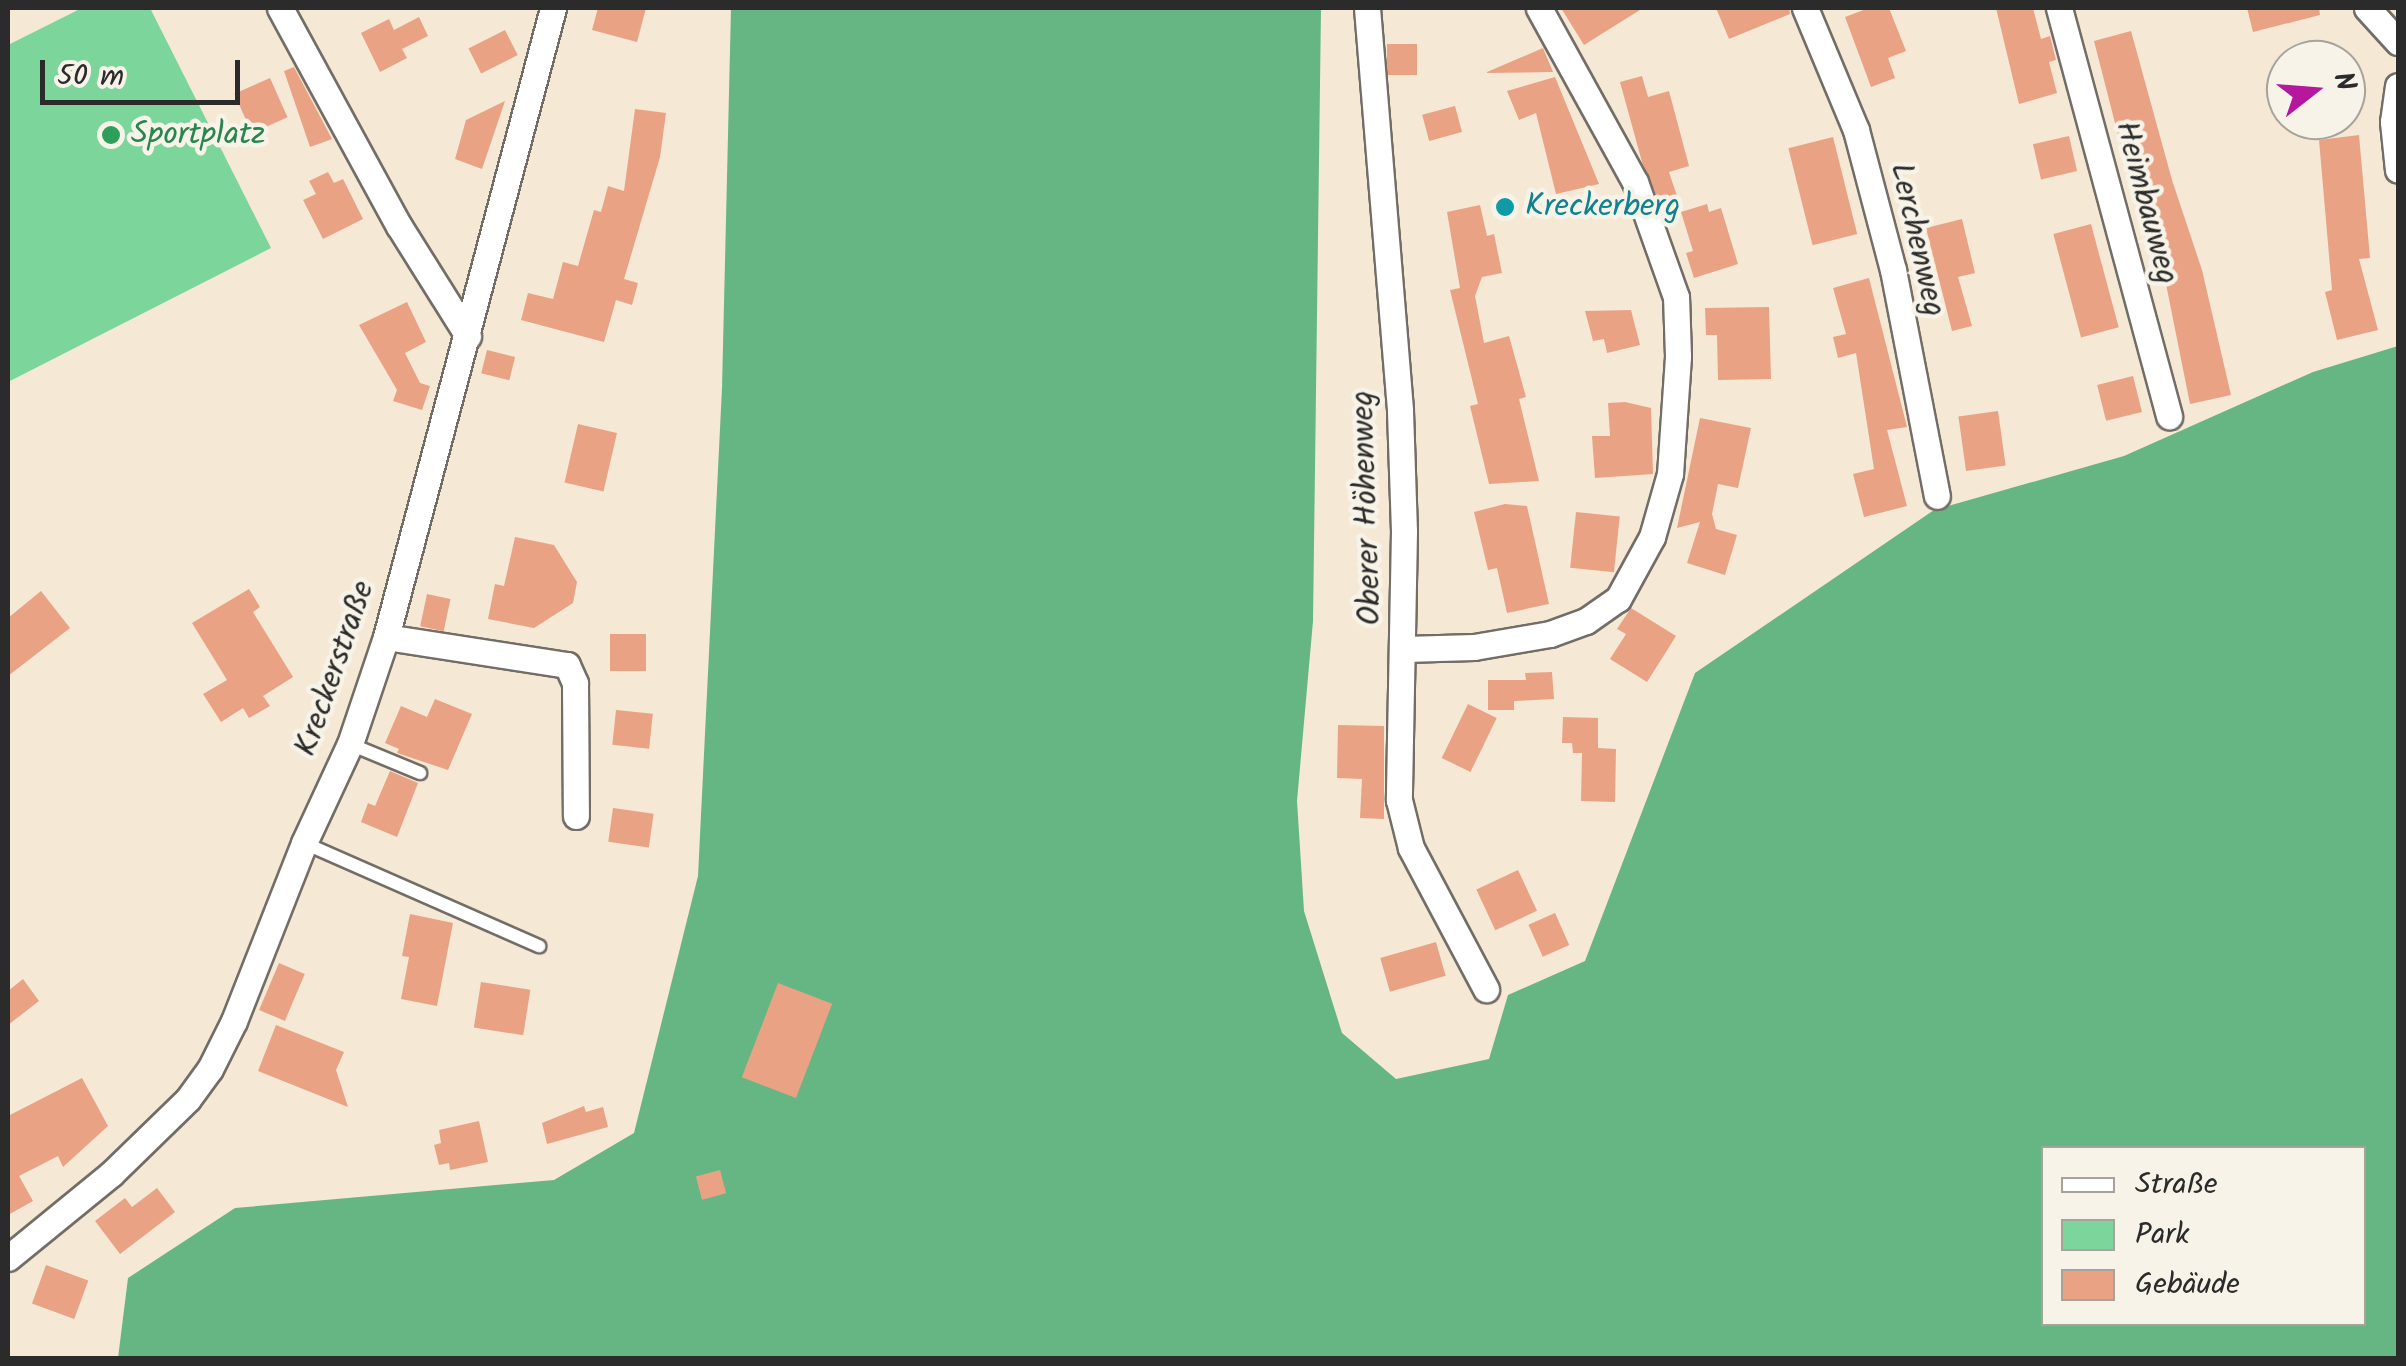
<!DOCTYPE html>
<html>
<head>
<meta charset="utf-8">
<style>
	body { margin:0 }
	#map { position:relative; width:2406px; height:1366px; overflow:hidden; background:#f5e8d5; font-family:Kalam,sans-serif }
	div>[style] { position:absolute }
	.green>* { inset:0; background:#7cd59b }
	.forest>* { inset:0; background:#65b683 }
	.building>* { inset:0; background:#eaa285; transform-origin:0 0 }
	.roads { filter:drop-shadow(2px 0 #726d66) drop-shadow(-2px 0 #726d66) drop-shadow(0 2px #726d66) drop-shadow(0 -2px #726d66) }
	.lane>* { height:12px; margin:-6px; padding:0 6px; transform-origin:6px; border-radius:6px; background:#fff }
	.street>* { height:25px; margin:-12.5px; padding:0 12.5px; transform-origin:12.5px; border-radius:12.5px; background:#fff }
	.dots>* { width:28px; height:28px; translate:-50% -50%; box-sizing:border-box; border:5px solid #f7f3e8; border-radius:50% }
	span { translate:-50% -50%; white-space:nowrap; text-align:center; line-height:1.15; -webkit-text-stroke:9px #f7f3e8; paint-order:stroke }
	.leisure-label { font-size:32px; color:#27864d }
	.left { translate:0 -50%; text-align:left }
	.street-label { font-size:32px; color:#2b2b2b }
	.culture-label { font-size:32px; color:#0d838f }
	.frame { position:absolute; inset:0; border:10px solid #2b2b2b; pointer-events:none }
	.legend { position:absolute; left:2041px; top:1146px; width:325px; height:180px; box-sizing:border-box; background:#f7f3e8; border:2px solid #a5a39c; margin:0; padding:12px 18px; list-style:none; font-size:30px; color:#2b2b2b }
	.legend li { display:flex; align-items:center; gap:20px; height:50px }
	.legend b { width:50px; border:2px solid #a5a39c }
	.north { position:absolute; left:2266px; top:40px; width:100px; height:100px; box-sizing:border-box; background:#f7f3e8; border:2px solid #a5a39c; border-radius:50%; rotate:73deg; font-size:28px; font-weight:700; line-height:40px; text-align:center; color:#2b2b2b }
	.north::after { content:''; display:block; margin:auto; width:35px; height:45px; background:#b5179e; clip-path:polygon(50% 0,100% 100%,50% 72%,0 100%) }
	.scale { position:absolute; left:40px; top:60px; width:200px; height:45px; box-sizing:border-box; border:5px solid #2b2b2b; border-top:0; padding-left:12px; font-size:30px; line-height:35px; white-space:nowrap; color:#2b2b2b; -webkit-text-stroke:8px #f7f3e8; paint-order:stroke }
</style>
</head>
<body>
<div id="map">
	<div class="green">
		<div style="clip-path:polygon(82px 8px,150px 8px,271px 248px,8px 382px,8px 45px)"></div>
	</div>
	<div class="forest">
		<div style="clip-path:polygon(evenodd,731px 8px,1321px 8px,1313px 621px,1297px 801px,1304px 911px,1342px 1033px,1396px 1079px,1489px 1059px,1508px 995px,1585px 961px,1695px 673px,1934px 510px,2124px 456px,2313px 372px,2398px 346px,2398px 1358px,118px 1358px,128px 1278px,235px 1208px,554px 1180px,634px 1133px,698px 876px,722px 388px,731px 8px,2044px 1148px,2364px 1148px,2364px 1324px,2044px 1324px,2044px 1148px)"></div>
	</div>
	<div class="building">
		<div style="clip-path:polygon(598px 8px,646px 8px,637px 42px,592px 30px)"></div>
		<div style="clip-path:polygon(1561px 8px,1643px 8px,1584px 45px)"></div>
		<div style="clip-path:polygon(1716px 8px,1789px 8px,1790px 14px,1729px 39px)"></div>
		<div style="clip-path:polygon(1869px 8px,1889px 8px,1906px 51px,1888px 58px,1895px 78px,1871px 87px,1845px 17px)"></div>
		<div style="clip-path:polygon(1996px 8px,2033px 8px,2041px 39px,2050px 36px,2056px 60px,2049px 62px,2057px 93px,2019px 104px)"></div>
		<div style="clip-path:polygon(2247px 8px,2319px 8px,2320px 15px,2253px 32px)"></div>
		<div style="clip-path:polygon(419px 17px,428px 36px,402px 49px,407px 58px,380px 72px,361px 33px,389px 19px,394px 30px)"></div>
		<div style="left:505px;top:30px;width:28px;height:41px;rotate:63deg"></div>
		<div style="clip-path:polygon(2131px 31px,2172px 180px,2202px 270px,2231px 395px,2190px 404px,2159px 249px,2148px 252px,2094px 41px)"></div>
		<div style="left:1387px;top:44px;width:30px;height:31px"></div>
		<div style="clip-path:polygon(1543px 48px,1553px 72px,1487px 73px,1487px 72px)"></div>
		<div style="clip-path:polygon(294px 67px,332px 139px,310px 147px,284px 71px)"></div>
		<div style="clip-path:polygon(1642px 76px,1648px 97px,1669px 91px,1689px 166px,1669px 172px,1681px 208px,1664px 214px,1642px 162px,1620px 82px)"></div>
		<div style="clip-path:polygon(1555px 77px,1599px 184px,1556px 194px,1536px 113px,1519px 120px,1507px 91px)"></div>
		<div style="left:270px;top:78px;width:43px;height:39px;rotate:66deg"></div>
		<div style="clip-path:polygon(505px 101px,482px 169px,455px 159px,466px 120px)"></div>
		<div style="left:1455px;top:106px;width:27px;height:34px;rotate:75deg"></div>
		<div style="clip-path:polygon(635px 109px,666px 113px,660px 157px,624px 279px,638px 283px,632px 305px,616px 300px,604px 342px,521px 320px,528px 293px,553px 299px,563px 262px,578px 266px,594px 210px,601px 212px,608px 186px,624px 191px)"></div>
		<div style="clip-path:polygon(2359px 135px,2370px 258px,2359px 259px,2378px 330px,2337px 340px,2325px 292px,2332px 290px,2319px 140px)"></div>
		<div style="left:2069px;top:136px;width:36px;height:37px;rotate:77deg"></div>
		<div style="left:1833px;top:137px;width:100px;height:46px;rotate:76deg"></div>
		<div style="clip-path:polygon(328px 172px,334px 183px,343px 179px,363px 219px,323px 239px,303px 200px,316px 194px,309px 181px)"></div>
		<div style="clip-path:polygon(1707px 204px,1709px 212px,1721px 208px,1738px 264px,1694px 278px,1686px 253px,1693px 251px,1681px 212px)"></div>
		<div style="clip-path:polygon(1480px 205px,1487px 236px,1494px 234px,1502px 273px,1482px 277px,1475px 296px,1484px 343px,1509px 336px,1526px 397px,1519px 399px,1539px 481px,1489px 484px,1470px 406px,1478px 404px,1450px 290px,1460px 288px,1447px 212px)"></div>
		<div style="clip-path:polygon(1962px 219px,1975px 273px,1958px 277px,1972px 326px,1952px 331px,1926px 228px)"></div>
		<div style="left:2091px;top:224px;width:107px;height:39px;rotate:75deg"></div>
		<div style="clip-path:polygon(1869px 278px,1907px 427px,1887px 430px,1907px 506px,1864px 517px,1853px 474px,1874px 469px,1856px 353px,1838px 358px,1833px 337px,1846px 334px,1833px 288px)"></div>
		<div style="clip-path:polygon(407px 302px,426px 342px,405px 353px,420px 383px,430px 386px,422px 410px,393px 401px,397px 390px,359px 325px)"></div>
		<div style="clip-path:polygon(1769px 307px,1771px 379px,1718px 380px,1717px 335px,1706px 335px,1705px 308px)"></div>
		<div style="clip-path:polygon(1631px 310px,1640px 345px,1607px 353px,1604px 339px,1593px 341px,1585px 311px)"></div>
		<div style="left:487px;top:350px;width:29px;height:24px;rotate:14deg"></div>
		<div style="left:2133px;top:376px;width:37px;height:37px;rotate:76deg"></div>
		<div style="clip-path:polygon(1625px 402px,1651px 408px,1653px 474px,1595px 478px,1592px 436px,1610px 436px,1608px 403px)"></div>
		<div style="left:1998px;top:411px;width:55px;height:40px;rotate:82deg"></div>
		<div style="clip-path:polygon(1700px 418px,1751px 428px,1738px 488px,1718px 484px,1712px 514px,1716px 529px,1737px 535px,1725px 575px,1687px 563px,1700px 522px,1677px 528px)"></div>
		<div style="left:578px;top:424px;width:40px;height:60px;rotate:13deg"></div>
		<div style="clip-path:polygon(1505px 504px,1527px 506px,1549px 604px,1507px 613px,1497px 568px,1488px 570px,1474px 512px)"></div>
		<div style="left:1576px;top:512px;width:44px;height:56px;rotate:6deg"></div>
		<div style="clip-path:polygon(515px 537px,554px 545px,577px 582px,573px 603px,534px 628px,488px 619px,495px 584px,504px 586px)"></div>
		<div style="clip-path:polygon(249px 589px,260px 607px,253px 612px,293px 677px,263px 696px,270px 706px,249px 718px,243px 708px,221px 722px,203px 694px,227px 680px,192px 623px)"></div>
		<div style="clip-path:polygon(41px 591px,70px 628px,8px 676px,8px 618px)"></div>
		<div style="left:427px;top:594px;width:24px;height:33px;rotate:12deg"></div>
		<div style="clip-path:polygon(1631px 608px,1676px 636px,1647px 682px,1610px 659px,1626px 634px,1617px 629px)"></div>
		<div style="left:610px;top:634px;width:36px;height:37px"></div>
		<div style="clip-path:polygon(1552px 672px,1554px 699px,1514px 701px,1514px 710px,1488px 710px,1488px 680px,1526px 680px,1525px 673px)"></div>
		<div style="clip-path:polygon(435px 699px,472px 714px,448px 770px,397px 753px,399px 749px,385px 743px,401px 706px,427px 717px)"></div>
		<div style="left:1468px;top:704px;width:32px;height:60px;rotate:26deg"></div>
		<div style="left:616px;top:710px;width:37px;height:35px;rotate:6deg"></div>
		<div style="clip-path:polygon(1563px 717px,1598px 718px,1598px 748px,1616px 749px,1615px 802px,1581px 801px,1582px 753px,1573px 753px,1572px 743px,1562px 743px)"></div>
		<div style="clip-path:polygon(1338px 725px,1384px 726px,1384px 819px,1360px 818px,1362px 779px,1337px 778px)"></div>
		<div style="clip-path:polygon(390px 771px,418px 783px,397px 837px,361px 822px,368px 803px,375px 806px)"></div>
		<div style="left:613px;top:808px;width:41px;height:34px;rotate:8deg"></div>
		<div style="left:1518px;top:870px;width:45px;height:46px;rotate:65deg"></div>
		<div style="left:1555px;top:913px;width:35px;height:29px;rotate:66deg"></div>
		<div style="clip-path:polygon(410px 914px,453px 923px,437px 1006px,401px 999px,409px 957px,402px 956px)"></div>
		<div style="left:1436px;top:942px;width:35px;height:58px;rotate:74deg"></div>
		<div style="left:279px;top:963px;width:28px;height:51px;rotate:23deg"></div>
		<div style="clip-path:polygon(23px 979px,39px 1001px,8px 1025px,8px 991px)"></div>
		<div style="left:481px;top:982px;width:50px;height:46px;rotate:9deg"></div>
		<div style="left:778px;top:983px;width:58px;height:101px;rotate:21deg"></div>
		<div style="clip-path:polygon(276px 1025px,344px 1052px,336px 1070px,348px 1107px,258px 1071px)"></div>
		<div style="clip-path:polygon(82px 1078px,108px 1126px,63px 1167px,58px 1156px,19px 1176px,33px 1201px,8px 1215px,8px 1116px)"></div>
		<div style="clip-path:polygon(584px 1106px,586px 1112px,603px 1107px,608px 1127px,547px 1144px,542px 1123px)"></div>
		<div style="clip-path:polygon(479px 1121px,488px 1162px,450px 1170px,449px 1163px,439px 1165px,434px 1145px,441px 1143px,439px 1130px)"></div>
		<div style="left:720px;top:1170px;width:24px;height:25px;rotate:75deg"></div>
		<div style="clip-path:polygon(157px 1188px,175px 1212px,120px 1254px,95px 1221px,125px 1198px,132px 1207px)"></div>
		<div style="left:46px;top:1265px;width:45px;height:41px;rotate:20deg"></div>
	</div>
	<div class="roads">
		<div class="lane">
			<div style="left:350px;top:744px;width:76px;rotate:22.5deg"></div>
			<div style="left:304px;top:843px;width:257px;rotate:23.7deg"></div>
		</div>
		<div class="street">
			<div style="left:280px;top:8px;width:248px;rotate:61.4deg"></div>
			<div style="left:399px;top:226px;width:130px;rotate:57.9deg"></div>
			<div style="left:1367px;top:8px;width:404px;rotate:85.3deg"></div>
			<div style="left:1400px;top:411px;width:120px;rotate:88.1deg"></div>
			<div style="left:1404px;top:531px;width:269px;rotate:91.1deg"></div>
			<div style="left:1399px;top:800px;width:49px;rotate:76deg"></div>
			<div style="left:1411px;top:848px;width:160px;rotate:62deg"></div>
			<div style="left:1805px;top:8px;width:132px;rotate:67.3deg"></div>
			<div style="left:1856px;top:130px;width:145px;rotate:75.2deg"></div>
			<div style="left:1893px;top:270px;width:230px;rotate:79deg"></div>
			<div style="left:2059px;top:8px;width:423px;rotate:74.9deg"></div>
			<div style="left:2367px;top:8px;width:46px;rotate:47.6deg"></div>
			<div style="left:2398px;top:86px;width:36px;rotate:98deg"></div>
			<div style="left:2393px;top:122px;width:48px;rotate:84.1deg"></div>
			<div style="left:386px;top:637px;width:183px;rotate:8.8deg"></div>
			<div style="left:567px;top:665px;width:20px;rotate:66deg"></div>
			<div style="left:575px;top:683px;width:133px;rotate:89.6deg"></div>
			<div style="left:1404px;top:649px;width:70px;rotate:-1.6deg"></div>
			<div style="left:1474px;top:647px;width:77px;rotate:-9.7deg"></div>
			<div style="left:1550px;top:634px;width:38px;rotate:-20deg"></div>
			<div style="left:1586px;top:621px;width:39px;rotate:-35deg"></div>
			<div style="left:1618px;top:599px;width:71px;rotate:-61.3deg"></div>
			<div style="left:1652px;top:537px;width:66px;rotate:-74.1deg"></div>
			<div style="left:1670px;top:474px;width:118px;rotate:-86.1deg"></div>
			<div style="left:1678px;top:356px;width:59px;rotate:-91.9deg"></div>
			<div style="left:1676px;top:297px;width:122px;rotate:-109.6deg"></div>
			<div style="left:1635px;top:182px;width:199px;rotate:-118.9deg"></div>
			<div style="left:8px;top:1258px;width:133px;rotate:-39.2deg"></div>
			<div style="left:111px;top:1174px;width:107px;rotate:-44.2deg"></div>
			<div style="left:188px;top:1099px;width:37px;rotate:-54deg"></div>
			<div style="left:210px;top:1069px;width:54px;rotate:-63.4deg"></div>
			<div style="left:234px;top:1021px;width:191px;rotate:-68.5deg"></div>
			<div style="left:304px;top:843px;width:109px;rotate:-65.1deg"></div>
			<div style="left:350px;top:744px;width:113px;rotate:-71.4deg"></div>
			<div style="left:386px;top:637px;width:651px;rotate:-75.13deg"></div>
		</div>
	</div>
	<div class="dots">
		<div style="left:111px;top:135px;background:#2e9e5b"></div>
		<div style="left:1505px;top:207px;background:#0f9aa8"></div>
	</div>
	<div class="leisure-label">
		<span class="left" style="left:131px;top:135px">Sportplatz</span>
	</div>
	<div class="street-label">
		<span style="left:2145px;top:203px;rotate:75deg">Heimbauweg</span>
		<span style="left:1916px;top:240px;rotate:77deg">Lerchenweg</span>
		<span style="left:1368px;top:508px;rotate:-92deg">Oberer Höhenweg</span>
		<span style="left:336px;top:669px;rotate:-71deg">Kreckerstraße</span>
	</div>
	<div class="culture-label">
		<span class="left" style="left:1525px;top:207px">Kreckerberg</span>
	</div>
	<div class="frame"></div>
	<ul class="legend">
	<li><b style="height:12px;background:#fff"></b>Straße</li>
	<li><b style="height:28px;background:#7cd59b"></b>Park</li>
	<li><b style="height:28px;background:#eaa285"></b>Gebäude</li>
	</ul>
	<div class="north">N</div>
	<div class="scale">50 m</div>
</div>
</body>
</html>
